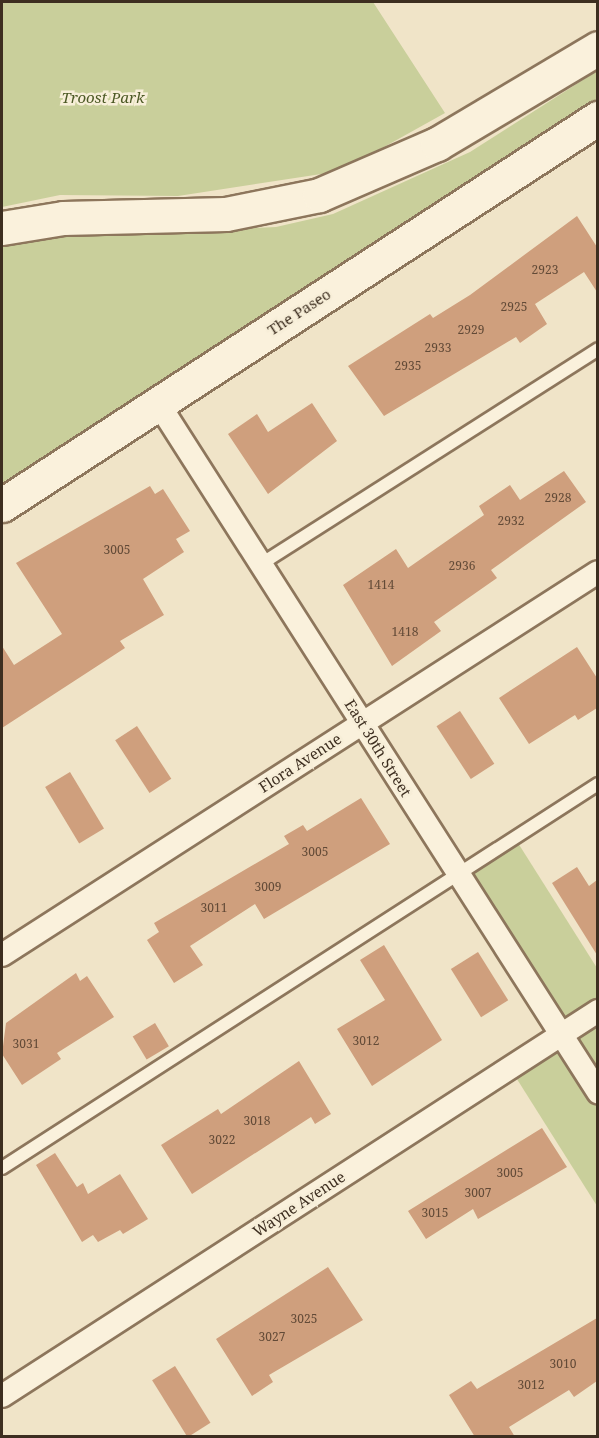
<!DOCTYPE html>
<html>
<head>
<meta charset="utf-8">
<style>
	body { margin:0 }
	#map { position:relative; width:599px; height:1438px; overflow:hidden; background:#f0e4c8; font-family:"Noto Serif",serif }
	div>[style] { position:absolute }
	.green>* { inset:0; background:#c9cf9b }
	.building>* { inset:0; background:#cf9f7d; transform-origin:0 0 }
	.roads { filter:drop-shadow(2px 0 #8d765c) drop-shadow(-2px 0 #8d765c) drop-shadow(0 2px #8d765c) drop-shadow(0 -2px #8d765c) }
	.lane>* { height:12px; margin:-6px; padding:0 6px; transform-origin:6px; border-radius:6px; background:#faf1dc }
	.street>* { height:22px; margin:-11px; padding:0 11px; transform-origin:11px; border-radius:11px; background:#faf1dc }
	.secondary>* { height:33px; margin:-16.5px; padding:0 16.5px; transform-origin:16.5px; border-radius:16.5px; background:#faf1dc }
	span { translate:-50% -50%; white-space:nowrap; text-align:center; line-height:1.15; -webkit-text-stroke:5px #f7eed8; paint-order:stroke }
	.number-label { font-size:12px; color:#624a37 }
	.number-label span { -webkit-text-stroke-width:0 }
	.park-label { font-size:15px; color:#4d5a26; font-style:italic }
	.street-label { font-size:15px; color:#3d2e20 }
	.frame { position:absolute; inset:0; border:3px solid #3d2e20; pointer-events:none }
</style>
</head>
<body>
<div id="map">
	<div class="green">
		<div style="clip-path:polygon(2px 2px,373px 2px,445px 113px,341px 171px,178px 196px,60px 195px,2px 207px)"></div>
		<div style="clip-path:polygon(597px 71px,597px 101px,2px 483px,2px 246px,62px 237px,276px 227px,333px 214px,470px 152px)"></div>
		<div style="clip-path:polygon(518px 843px,597px 968px,597px 997px,564px 1018px,472px 872px)"></div>
		<div style="clip-path:polygon(597px 1022px,597px 1071px,575px 1036px)"></div>
		<div style="clip-path:polygon(560px 1048px,597px 1107px,597px 1206px,515px 1076px)"></div>
	</div>
	<div class="building">
		<div style="clip-path:polygon(577px 216px,597px 247px,597px 292px,584px 272px,535px 304px,547px 324px,520px 343px,516px 337px,384px 416px,348px 366px,430px 314px,433px 318px,470px 295px)"></div>
		<div style="clip-path:polygon(312px 403px,337px 441px,268px 494px,228px 434px,257px 414px,268px 432px)"></div>
		<div style="clip-path:polygon(564px 471px,586px 502px,491px 570px,497px 578px,434px 622px,441px 631px,392px 666px,343px 585px,396px 549px,408px 568px,484px 515px,479px 506px,510px 485px,520px 500px)"></div>
		<div style="clip-path:polygon(150px 486px,155px 494px,163px 489px,190px 531px,176px 539px,184px 552px,143px 579px,164px 615px,120px 641px,125px 648px,2px 728px,2px 646px,14px 665px,62px 634px,16px 563px)"></div>
		<div style="clip-path:polygon(577px 647px,597px 678px,597px 708px,578px 720px,575px 715px,529px 744px,499px 698px)"></div>
		<div style="left:460px;top:711px;width:63px;height:28px;rotate:57deg"></div>
		<div style="left:137px;top:726px;width:63px;height:26px;rotate:57deg"></div>
		<div style="left:70px;top:772px;width:66px;height:29px;rotate:59deg"></div>
		<div style="clip-path:polygon(361px 798px,390px 844px,264px 919px,255px 904px,190px 946px,203px 965px,174px 983px,147px 940px,159px 932px,154px 923px,289px 844px,284px 836px,303px 825px,307px 831px)"></div>
		<div style="clip-path:polygon(577px 867px,589px 886px,597px 880px,597px 955px,552px 883px)"></div>
		<div style="clip-path:polygon(384px 945px,442px 1040px,372px 1086px,337px 1029px,385px 1000px,360px 960px)"></div>
		<div style="left:478px;top:952px;width:57px;height:32px;rotate:58deg"></div>
		<div style="clip-path:polygon(76px 973px,80px 981px,87px 976px,114px 1017px,57px 1053px,61px 1059px,22px 1085px,2px 1054px,6px 1023px)"></div>
		<div style="left:155px;top:1023px;width:27px;height:26px;rotate:59deg"></div>
		<div style="clip-path:polygon(299px 1061px,331px 1114px,315px 1124px,311px 1117px,192px 1194px,161px 1145px,218px 1109px,221px 1114px)"></div>
		<div style="clip-path:polygon(542px 1128px,567px 1167px,478px 1219px,473px 1209px,426px 1239px,408px 1211px)"></div>
		<div style="clip-path:polygon(55px 1153px,77px 1187px,83px 1183px,88px 1194px,120px 1174px,148px 1219px,123px 1234px,120px 1230px,98px 1242px,93px 1235px,82px 1242px,36px 1165px)"></div>
		<div style="clip-path:polygon(328px 1267px,363px 1320px,269px 1375px,273px 1382px,252px 1396px,216px 1339px)"></div>
		<div style="clip-path:polygon(597px 1318px,597px 1381px,574px 1397px,569px 1390px,509px 1427px,515px 1437px,475px 1437px,449px 1395px,471px 1381px,477px 1389px)"></div>
		<div style="left:175px;top:1366px;width:67px;height:27px;rotate:58deg"></div>
	</div>
	<div class="roads">
		<div class="lane">
			<div style="left:261px;top:564px;width:400px;rotate:-32.5deg"></div>
			<div style="left:2px;top:1168px;width:709px;rotate:-32.79deg"></div>
		</div>
		<div class="street">
			<div style="left:158px;top:403px;width:818px;rotate:57.44deg"></div>
			<div style="left:2px;top:955px;width:708px;rotate:-32.73deg"></div>
			<div style="left:2px;top:1396px;width:710px;rotate:-32.86deg"></div>
		</div>
		<div class="secondary">
			<div style="left:2px;top:228px;width:62px;rotate:-9.3deg"></div>
			<div style="left:63px;top:218px;width:163px;rotate:-1.4deg"></div>
			<div style="left:226px;top:214px;width:95px;rotate:-11.5deg"></div>
			<div style="left:319px;top:195px;width:129px;rotate:-23.4deg"></div>
			<div style="left:437px;top:144px;width:187px;rotate:-30.8deg"></div>
			<div style="left:2px;top:505px;width:711px;rotate:-33deg"></div>
		</div>
	</div>
	<div class="number-label">
		<span style="left:545px;top:270px">2923</span>
		<span style="left:514px;top:307px">2925</span>
		<span style="left:471px;top:330px">2929</span>
		<span style="left:438px;top:348px">2933</span>
		<span style="left:408px;top:366px">2935</span>
		<span style="left:558px;top:498px">2928</span>
		<span style="left:511px;top:521px">2932</span>
		<span style="left:117px;top:550px">3005</span>
		<span style="left:462px;top:566px">2936</span>
		<span style="left:381px;top:585px">1414</span>
		<span style="left:405px;top:632px">1418</span>
		<span style="left:315px;top:852px">3005</span>
		<span style="left:268px;top:887px">3009</span>
		<span style="left:214px;top:908px">3011</span>
		<span style="left:366px;top:1041px">3012</span>
		<span style="left:26px;top:1044px">3031</span>
		<span style="left:257px;top:1121px">3018</span>
		<span style="left:222px;top:1140px">3022</span>
		<span style="left:510px;top:1173px">3005</span>
		<span style="left:478px;top:1193px">3007</span>
		<span style="left:435px;top:1213px">3015</span>
		<span style="left:304px;top:1319px">3025</span>
		<span style="left:272px;top:1337px">3027</span>
		<span style="left:563px;top:1364px">3010</span>
		<span style="left:531px;top:1385px">3012</span>
	</div>
	<div class="park-label">
		<span style="left:103px;top:98px">Troost Park</span>
	</div>
	<div class="street-label">
		<span style="left:299px;top:312px;rotate:-33deg">The Paseo</span>
		<span style="left:378px;top:748px;rotate:58deg">East 30th Street</span>
		<span style="left:300px;top:763px;rotate:-33deg">Flora Avenue</span>
		<span style="left:299px;top:1204px;rotate:-33deg">Wayne Avenue</span>
	</div>
	<div class="frame"></div>
</div>
</body>
</html>
